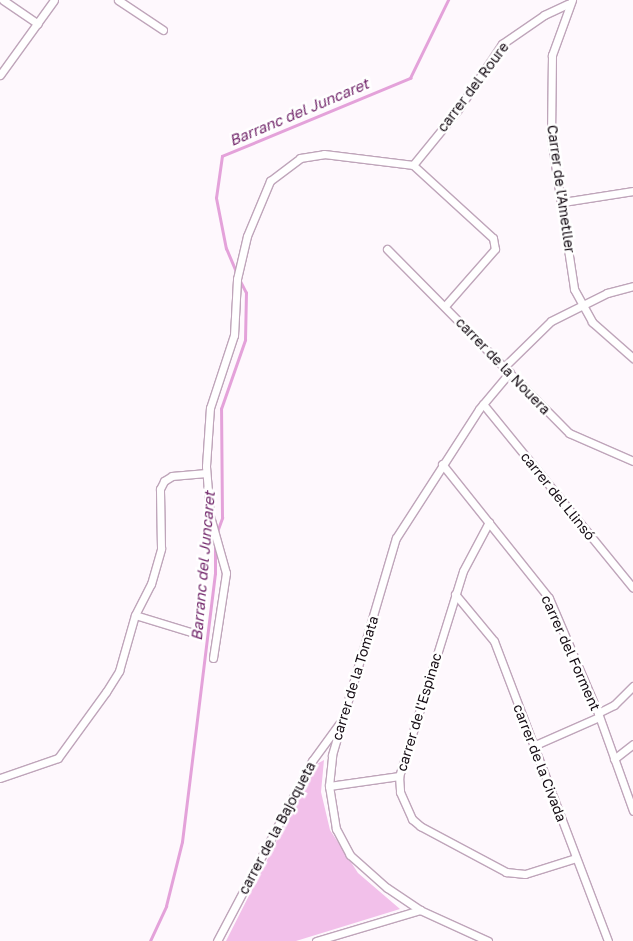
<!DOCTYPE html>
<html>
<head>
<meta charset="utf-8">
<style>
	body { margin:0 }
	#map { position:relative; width:633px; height:941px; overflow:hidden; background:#fef8fd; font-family:"Golos Text",sans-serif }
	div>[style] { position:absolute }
	.green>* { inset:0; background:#f2c0ea }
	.stream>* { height:2.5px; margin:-1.25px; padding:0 1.25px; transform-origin:1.25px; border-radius:1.25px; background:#e4a2da }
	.roads { filter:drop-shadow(1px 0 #bfa5ba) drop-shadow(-1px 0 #bfa5ba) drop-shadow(0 1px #bfa5ba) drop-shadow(0 -1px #bfa5ba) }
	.minor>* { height:7px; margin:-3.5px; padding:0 3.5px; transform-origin:3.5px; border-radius:3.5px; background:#fff }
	span { translate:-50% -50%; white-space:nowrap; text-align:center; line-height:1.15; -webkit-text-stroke:5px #fff; paint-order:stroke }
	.street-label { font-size:14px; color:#140b13 }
	.water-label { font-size:15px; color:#72276b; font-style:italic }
</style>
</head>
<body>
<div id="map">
	<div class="green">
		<div style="clip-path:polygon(324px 760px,321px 792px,330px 830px,358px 873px,400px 909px,296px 941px,226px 941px,315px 765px)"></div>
	</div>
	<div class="stream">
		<div style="left:236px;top:272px;width:25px;rotate:-113deg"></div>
		<div style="left:226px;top:249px;width:52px;rotate:-101.1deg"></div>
		<div style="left:216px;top:198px;width:42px;rotate:-81.9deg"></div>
		<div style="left:222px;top:156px;width:204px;rotate:-22.5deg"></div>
		<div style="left:410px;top:78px;width:87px;rotate:-64deg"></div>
		<div style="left:217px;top:532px;width:15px;rotate:-70deg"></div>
		<div style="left:222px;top:518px;width:109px;rotate:-90.5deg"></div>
		<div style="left:221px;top:409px;width:73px;rotate:-70.8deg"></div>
		<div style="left:245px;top:340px;width:47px;rotate:-88.8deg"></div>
		<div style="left:246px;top:293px;width:16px;rotate:-117deg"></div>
		<div style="left:150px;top:941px;width:38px;rotate:-65deg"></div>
		<div style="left:166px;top:906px;width:66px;rotate:-76deg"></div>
		<div style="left:182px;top:842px;width:270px;rotate:-83deg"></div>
		<div style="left:215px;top:574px;width:29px;rotate:-90deg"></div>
	</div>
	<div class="roads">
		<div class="minor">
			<div style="left:3px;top:0;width:42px;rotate:34.4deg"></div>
			<div style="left:118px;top:0;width:54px;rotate:33.7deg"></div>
			<div style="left:572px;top:0;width:59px;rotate:110deg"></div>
			<div style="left:552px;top:55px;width:83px;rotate:90.7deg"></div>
			<div style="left:551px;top:138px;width:153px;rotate:81.3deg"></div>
			<div style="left:574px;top:289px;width:38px;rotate:61deg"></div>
			<div style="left:592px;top:322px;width:55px;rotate:41.3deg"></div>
			<div style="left:0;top:75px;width:92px;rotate:-54.2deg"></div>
			<div style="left:413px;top:165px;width:70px;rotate:-50.8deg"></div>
			<div style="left:457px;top:111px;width:81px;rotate:-56.1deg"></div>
			<div style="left:502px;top:44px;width:51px;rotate:-34.6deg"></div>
			<div style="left:544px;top:15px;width:26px;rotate:-25deg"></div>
			<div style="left:413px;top:165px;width:108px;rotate:42.4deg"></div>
			<div style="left:493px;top:238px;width:11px;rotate:80deg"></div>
			<div style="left:495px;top:249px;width:76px;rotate:131.3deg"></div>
			<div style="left:563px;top:202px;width:71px;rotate:-8.9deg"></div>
			<div style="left:387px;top:249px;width:259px;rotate:45.3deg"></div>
			<div style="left:569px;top:433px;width:70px;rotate:23.6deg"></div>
			<div style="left:505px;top:366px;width:64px;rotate:-44.4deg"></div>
			<div style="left:551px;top:321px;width:63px;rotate:-26.6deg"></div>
			<div style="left:607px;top:293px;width:27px;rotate:-15deg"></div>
			<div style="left:483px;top:404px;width:237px;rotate:50.8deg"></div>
			<div style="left:442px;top:464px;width:171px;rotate:51.4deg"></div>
			<div style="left:549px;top:598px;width:125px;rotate:66.9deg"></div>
			<div style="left:598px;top:713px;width:104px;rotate:70.3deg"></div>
			<div style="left:489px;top:522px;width:55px;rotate:118deg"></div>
			<div style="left:463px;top:571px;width:215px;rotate:107.3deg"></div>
			<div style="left:399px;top:776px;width:16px;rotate:86deg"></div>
			<div style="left:400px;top:792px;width:30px;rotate:66deg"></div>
			<div style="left:412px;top:819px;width:11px;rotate:41deg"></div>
			<div style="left:420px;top:826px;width:98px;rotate:28.1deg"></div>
			<div style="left:506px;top:872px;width:19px;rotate:6deg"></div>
			<div style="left:525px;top:874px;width:53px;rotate:-17.4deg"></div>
			<div style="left:455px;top:594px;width:61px;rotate:50.3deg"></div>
			<div style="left:494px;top:641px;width:321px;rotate:69.2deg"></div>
			<div style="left:135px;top:615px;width:65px;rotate:17deg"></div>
			<div style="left:213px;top:658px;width:86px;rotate:-81.3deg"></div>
			<div style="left:226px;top:573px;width:59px;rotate:-105.7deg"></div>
			<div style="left:210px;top:516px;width:50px;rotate:-94.6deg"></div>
			<div style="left:206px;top:466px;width:58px;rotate:-86.1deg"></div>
			<div style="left:210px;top:408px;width:77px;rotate:-71.8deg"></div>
			<div style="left:234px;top:335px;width:56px;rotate:-86.9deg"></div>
			<div style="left:237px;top:279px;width:44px;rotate:-76.9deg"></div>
			<div style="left:247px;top:236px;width:60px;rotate:-67.3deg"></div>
			<div style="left:270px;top:181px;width:38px;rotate:-37deg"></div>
			<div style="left:300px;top:158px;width:24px;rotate:-9deg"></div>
			<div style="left:324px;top:154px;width:90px;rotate:7deg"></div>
			<div style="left:598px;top:713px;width:18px;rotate:-27deg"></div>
			<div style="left:614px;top:705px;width:27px;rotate:-45deg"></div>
			<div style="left:533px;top:746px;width:72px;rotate:-23.7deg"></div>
			<div style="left:614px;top:759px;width:24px;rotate:-38deg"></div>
			<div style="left:0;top:778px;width:61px;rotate:-19deg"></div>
			<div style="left:58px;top:758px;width:82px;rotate:-54deg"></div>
			<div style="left:106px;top:692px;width:25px;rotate:-58deg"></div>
			<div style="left:119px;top:671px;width:58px;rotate:-74.1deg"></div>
			<div style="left:135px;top:615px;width:35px;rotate:-63deg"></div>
			<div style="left:151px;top:584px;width:37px;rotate:-74deg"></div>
			<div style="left:161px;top:548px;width:59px;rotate:-91deg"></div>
			<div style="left:160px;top:489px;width:9px;rotate:-63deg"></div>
			<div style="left:164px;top:481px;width:9px;rotate:-32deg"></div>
			<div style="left:172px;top:476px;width:34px;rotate:-5deg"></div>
			<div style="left:329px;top:786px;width:71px;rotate:-8.1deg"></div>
			<div style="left:217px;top:941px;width:204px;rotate:-62.2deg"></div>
			<div style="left:312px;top:761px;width:46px;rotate:-53.9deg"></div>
			<div style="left:316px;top:941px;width:109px;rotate:-16.6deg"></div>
			<div style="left:488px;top:941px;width:75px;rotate:-155.5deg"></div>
			<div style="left:420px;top:910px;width:40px;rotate:-146deg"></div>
			<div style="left:387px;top:888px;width:50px;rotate:-138.3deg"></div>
			<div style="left:350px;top:855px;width:30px;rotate:-118deg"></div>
			<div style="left:336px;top:829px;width:44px;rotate:-99.2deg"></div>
			<div style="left:329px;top:786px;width:31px;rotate:-84deg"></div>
			<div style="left:332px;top:755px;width:226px;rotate:-73.6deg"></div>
			<div style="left:396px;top:538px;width:153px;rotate:-57.2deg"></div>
			<div style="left:479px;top:409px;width:48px;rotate:-50deg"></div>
		</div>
	</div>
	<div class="street-label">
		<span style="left:473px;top:87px;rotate:-53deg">carrer del Roure</span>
		<span style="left:561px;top:189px;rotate:82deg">Carrer de l'Ametller</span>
		<span style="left:503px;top:366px;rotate:46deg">carrer de la Nouera</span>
		<span style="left:558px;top:496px;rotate:51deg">carrer del Llinsó</span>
		<span style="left:571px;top:653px;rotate:66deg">carrer del Forment</span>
		<span style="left:355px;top:678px;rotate:-73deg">carrer de la Tomata</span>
		<span style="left:419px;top:712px;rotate:-73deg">carrer de l'Espinac</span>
		<span style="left:540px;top:763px;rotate:69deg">carrer de la Civada</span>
		<span style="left:277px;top:828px;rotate:-62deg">carrer de la Bajoqueta</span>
	</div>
	<div class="water-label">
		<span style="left:299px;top:112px;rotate:-23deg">Barranc del Juncaret</span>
		<span style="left:203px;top:566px;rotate:-85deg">Barranc del Juncaret</span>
	</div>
</div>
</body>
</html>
